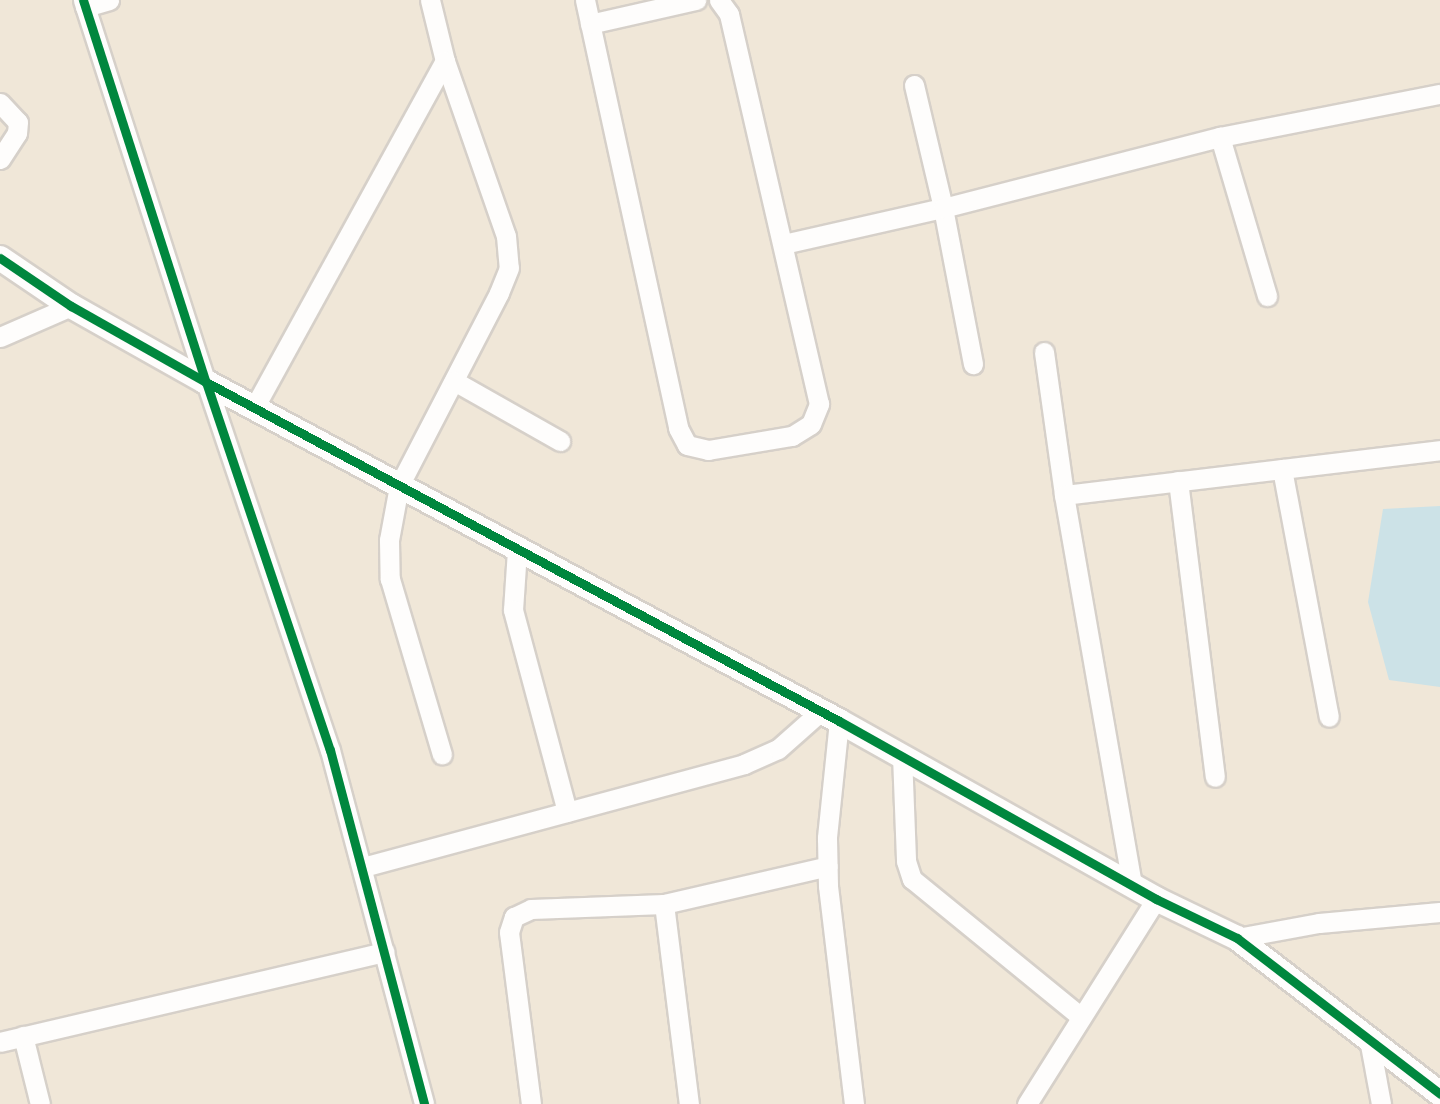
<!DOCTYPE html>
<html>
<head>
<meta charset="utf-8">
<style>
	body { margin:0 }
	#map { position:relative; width:1440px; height:1104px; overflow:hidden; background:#f7f3ea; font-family:Raleway,sans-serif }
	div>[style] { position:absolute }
	.residential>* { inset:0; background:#f0e7d8; transform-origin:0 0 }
	.water>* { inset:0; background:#cce2e7 }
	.roads { filter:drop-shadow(2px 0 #d6d0c9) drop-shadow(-2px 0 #d6d0c9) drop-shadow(0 2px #d6d0c9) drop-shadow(0 -2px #d6d0c9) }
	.minor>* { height:19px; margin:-9.5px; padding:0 9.5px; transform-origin:9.5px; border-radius:9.5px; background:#fefdfc }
	.tertiary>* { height:24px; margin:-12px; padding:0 12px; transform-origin:12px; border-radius:12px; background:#fefdfc }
	.cycleway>* { height:9px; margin:-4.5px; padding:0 4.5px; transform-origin:4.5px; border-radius:4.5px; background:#00873e }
	span { translate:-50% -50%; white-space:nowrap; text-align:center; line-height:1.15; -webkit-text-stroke:6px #fff9ec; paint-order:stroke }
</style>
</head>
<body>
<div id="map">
	<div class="residential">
		<div style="left:0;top:0;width:1440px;height:1104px"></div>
	</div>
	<div class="water">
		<div style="clip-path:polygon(1440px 506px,1440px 687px,1389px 680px,1368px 602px,1383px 509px)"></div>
	</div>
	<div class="roads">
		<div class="minor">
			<div style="left:83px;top:0;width:401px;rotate:72.2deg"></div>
			<div style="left:206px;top:382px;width:388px;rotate:71.4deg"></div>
			<div style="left:330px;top:750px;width:366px;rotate:75.1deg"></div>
			<div style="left:430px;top:0;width:63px;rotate:76.2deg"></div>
			<div style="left:445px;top:61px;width:185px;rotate:70.8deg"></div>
			<div style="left:506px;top:236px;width:32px;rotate:85deg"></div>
			<div style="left:509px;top:268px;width:27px;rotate:112deg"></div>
			<div style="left:499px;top:293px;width:217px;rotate:117.4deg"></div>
			<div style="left:399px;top:486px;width:55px;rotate:100.5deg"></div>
			<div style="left:389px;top:540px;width:39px;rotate:89deg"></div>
			<div style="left:390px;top:579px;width:183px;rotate:73.5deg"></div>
			<div style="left:585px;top:0;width:438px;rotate:77.7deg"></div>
			<div style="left:678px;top:428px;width:19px;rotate:62deg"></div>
			<div style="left:687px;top:445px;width:22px;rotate:13deg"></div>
			<div style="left:708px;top:450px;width:85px;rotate:-9.5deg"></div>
			<div style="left:792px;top:436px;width:22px;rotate:-32deg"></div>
			<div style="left:811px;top:424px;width:22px;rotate:-68deg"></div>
			<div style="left:819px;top:404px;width:400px;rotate:-103deg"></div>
			<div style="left:729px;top:14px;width:17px;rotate:-126deg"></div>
			<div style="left:85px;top:7px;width:25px;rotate:-16deg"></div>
			<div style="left:590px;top:24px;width:109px;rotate:-12.8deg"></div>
			<div style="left:914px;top:85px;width:126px;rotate:76.7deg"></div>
			<div style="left:943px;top:208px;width:159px;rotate:79.1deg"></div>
			<div style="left:0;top:103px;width:26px;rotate:47deg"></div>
			<div style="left:18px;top:122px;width:11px;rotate:95deg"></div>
			<div style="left:17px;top:133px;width:31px;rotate:123deg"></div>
			<div style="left:1220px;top:137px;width:166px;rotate:73.5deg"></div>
			<div style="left:784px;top:244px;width:163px;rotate:-12.8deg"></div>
			<div style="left:943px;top:208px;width:286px;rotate:-14.4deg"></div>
			<div style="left:1220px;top:137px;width:224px;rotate:-11.1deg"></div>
			<div style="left:0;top:337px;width:77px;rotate:-23.6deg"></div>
			<div style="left:1044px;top:352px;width:144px;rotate:82deg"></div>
			<div style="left:1064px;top:495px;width:396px;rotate:80.1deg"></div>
			<div style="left:454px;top:381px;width:122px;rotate:29.5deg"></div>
			<div style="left:254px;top:408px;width:396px;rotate:-61.2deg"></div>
			<div style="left:1282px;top:469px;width:252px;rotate:79.3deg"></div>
			<div style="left:1178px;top:481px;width:298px;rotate:82.9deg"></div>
			<div style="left:1064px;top:495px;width:379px;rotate:-6.8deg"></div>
			<div style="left:517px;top:550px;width:60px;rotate:93.8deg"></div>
			<div style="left:513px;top:610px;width:209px;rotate:75deg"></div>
			<div style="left:839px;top:721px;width:118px;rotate:95.9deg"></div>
			<div style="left:827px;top:838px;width:48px;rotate:88.8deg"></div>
			<div style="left:828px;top:886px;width:220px;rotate:83.2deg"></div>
			<div style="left:902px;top:755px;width:106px;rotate:87.8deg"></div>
			<div style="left:906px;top:861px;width:19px;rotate:72deg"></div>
			<div style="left:912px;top:879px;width:218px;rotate:39.2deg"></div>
			<div style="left:363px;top:867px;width:395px;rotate:-15.1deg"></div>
			<div style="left:744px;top:764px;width:37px;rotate:-24deg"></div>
			<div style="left:778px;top:749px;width:57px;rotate:-41.5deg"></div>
			<div style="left:664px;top:904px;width:202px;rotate:82.9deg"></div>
			<div style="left:1237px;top:938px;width:83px;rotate:-10.4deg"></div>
			<div style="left:1319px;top:923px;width:121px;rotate:-5.2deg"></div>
			<div style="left:23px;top:1036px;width:70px;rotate:76deg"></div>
			<div style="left:1369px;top:1039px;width:66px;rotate:79.5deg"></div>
			<div style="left:0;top:1042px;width:395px;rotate:-13.2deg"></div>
			<div style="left:531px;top:1104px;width:173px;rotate:-97.3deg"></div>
			<div style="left:509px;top:932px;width:16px;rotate:-72deg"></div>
			<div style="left:514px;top:917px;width:19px;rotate:-25deg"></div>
			<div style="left:531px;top:909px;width:133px;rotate:-2.2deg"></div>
			<div style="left:664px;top:904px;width:168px;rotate:-13deg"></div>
			<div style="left:1027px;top:1104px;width:242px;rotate:-57.8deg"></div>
		</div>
		<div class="tertiary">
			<div style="left:0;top:258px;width:86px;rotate:34.1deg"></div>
			<div style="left:71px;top:306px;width:155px;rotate:29.4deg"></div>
			<div style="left:206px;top:382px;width:718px;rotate:28.17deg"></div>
			<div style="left:839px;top:721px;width:364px;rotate:29.3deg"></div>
			<div style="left:1156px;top:899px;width:90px;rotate:25.7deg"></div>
			<div style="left:1237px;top:938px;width:256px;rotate:37.5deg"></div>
		</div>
	</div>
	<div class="cycleway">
		<div style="left:83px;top:0;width:401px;rotate:72.2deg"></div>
		<div style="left:206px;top:382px;width:388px;rotate:71.4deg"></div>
		<div style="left:330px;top:750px;width:366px;rotate:75.1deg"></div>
		<div style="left:0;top:258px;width:86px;rotate:34.1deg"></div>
		<div style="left:71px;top:306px;width:155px;rotate:29.4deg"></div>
		<div style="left:206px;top:382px;width:718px;rotate:28.17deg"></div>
		<div style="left:839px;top:721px;width:364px;rotate:29.3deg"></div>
		<div style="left:1156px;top:899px;width:90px;rotate:25.7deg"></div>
		<div style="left:1237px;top:938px;width:256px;rotate:37.5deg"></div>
	</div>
</div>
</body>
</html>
